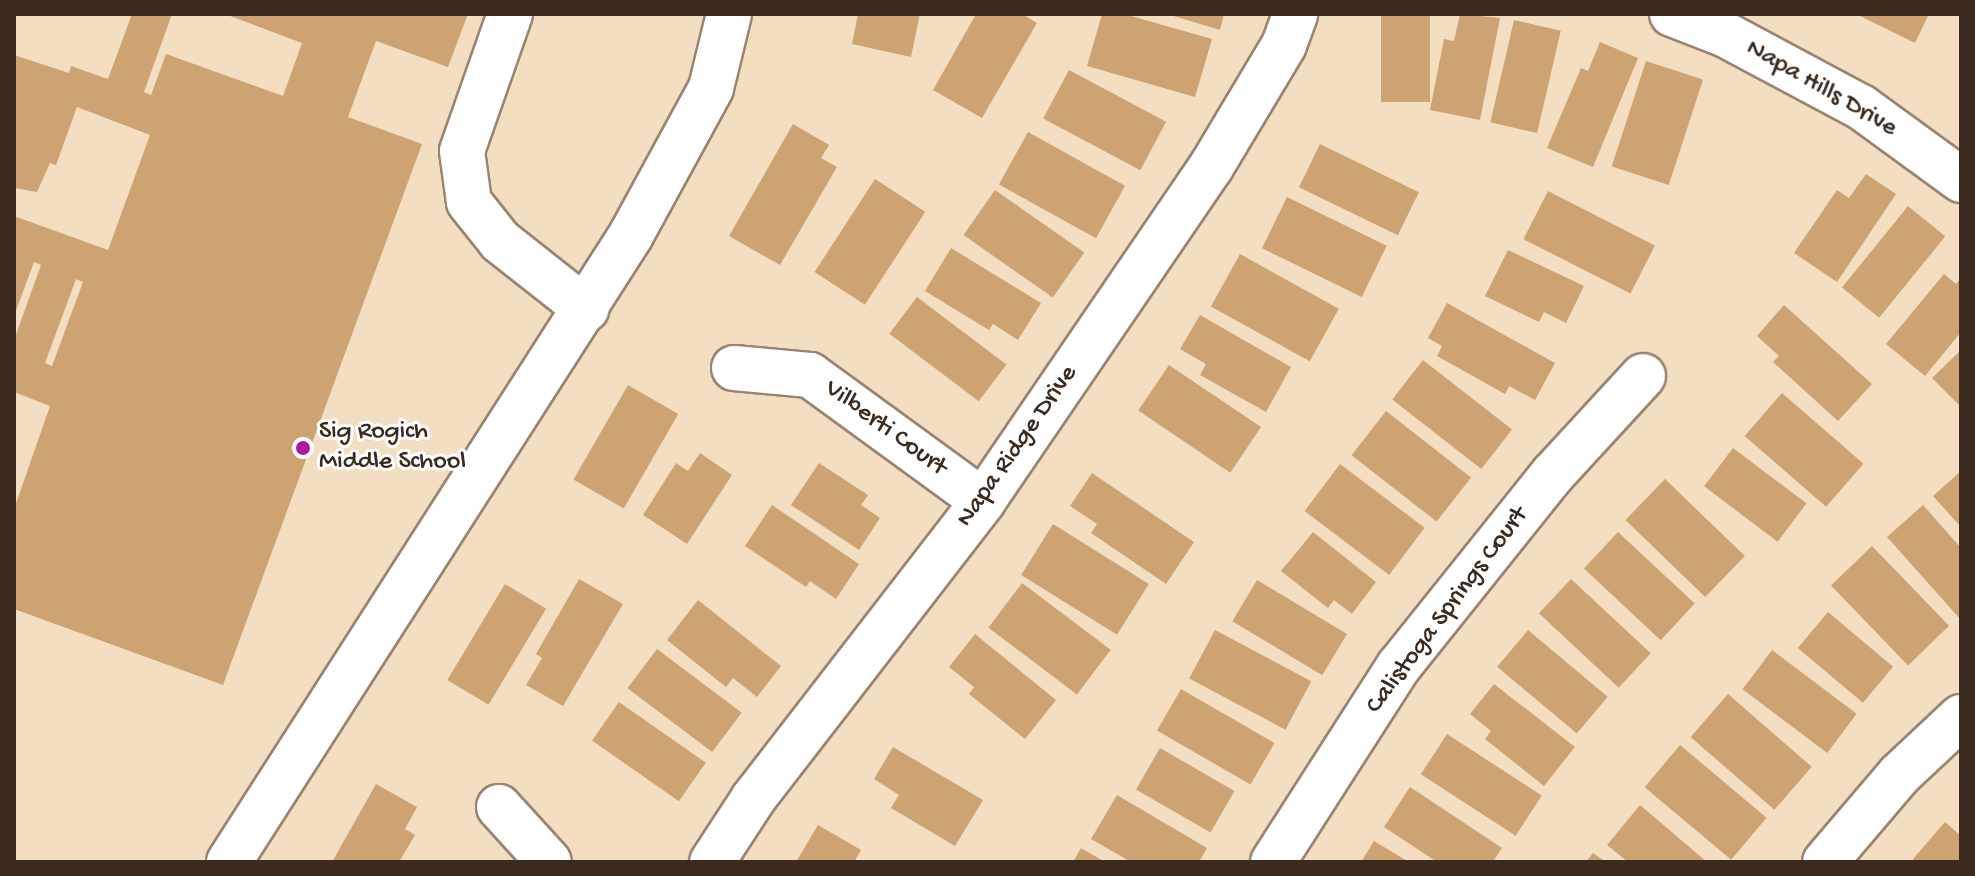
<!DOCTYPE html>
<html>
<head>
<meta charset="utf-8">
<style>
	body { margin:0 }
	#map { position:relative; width:1975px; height:876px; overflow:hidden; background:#f4dec2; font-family:"Gochi Hand",sans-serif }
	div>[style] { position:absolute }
	.building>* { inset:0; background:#cda373; transform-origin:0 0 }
	.roads { filter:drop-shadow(2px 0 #988470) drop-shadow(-2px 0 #988470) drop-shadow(0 2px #988470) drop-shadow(0 -2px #988470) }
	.minor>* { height:44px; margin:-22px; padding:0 22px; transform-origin:22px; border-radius:22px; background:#fff }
	.dots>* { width:22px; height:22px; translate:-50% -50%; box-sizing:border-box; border:4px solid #fff; border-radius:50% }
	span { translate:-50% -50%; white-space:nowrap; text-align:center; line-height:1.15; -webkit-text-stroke:6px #fff; paint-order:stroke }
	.street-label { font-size:26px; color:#3b2a1e }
	.poi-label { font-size:26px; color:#3b2a1e }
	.left { translate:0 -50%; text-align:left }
	.frame { position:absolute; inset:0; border:16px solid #3b2a1e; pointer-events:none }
</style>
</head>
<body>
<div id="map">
	<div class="building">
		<div style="clip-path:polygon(evenodd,132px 14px,172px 14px,144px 92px,151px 95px,166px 54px,283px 96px,302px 43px,225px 14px,468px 14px,448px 67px,376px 41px,348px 117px,422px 144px,223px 685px,14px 609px,14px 509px,50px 406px,14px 392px,14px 340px,41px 265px,34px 262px,14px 316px,14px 216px,108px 250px,150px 135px,77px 107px,56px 165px,50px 163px,37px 192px,14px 188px,14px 55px,69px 73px,71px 66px,108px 79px,132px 14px,76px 279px,83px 282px,52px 366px,45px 363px,76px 279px)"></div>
		<div style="clip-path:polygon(858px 14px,920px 14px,911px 57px,852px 44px)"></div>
		<div style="clip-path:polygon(976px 14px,1022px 14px,1037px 23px,982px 118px,933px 90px)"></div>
		<div style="clip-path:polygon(1102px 14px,1124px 14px,1212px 39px,1195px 97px,1087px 66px)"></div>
		<div style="clip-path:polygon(1167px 14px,1224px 14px,1220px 30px)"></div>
		<div style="left:1381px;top:14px;width:49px;height:88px"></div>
		<div style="clip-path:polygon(1460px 14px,1500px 18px,1480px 120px,1430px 110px,1444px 39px,1454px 41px)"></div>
		<div style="clip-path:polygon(1856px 14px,1929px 14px,1915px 43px)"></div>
		<div style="left:1514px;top:20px;width:48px;height:105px;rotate:13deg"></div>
		<div style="clip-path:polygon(1600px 42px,1638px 58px,1593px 167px,1547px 148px,1581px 68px,1588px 71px)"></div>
		<div style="left:1646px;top:61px;width:60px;height:111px;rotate:18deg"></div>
		<div style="left:1069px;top:70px;width:110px;height:55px;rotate:28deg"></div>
		<div style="clip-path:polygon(793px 124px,829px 145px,821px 158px,837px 167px,780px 265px,729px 236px)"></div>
		<div style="left:1028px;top:132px;width:111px;height:60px;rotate:29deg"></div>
		<div style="left:1320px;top:144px;width:110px;height:48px;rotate:26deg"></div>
		<div style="clip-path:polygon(1866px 174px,1896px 194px,1837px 282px,1794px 253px,1837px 190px,1849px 198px)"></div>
		<div style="left:875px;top:179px;width:60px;height:111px;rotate:33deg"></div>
		<div style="left:995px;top:190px;width:109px;height:55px;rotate:35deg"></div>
		<div style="left:1548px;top:191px;width:120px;height:54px;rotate:27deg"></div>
		<div style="left:1287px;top:197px;width:111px;height:57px;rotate:26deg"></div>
		<div style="left:1908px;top:206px;width:48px;height:105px;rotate:39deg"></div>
		<div style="clip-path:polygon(951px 248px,1041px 303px,1018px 340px,993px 324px,989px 330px,925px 291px)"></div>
		<div style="clip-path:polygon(1508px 250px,1584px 286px,1566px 323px,1544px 312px,1539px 322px,1485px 296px)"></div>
		<div style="left:1240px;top:254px;width:113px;height:60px;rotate:29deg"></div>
		<div style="clip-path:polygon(1944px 274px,1956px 284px,1961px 278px,1961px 332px,1925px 376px,1886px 344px)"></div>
		<div style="left:917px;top:297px;width:112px;height:46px;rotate:37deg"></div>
		<div style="clip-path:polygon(1447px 303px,1555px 363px,1535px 400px,1509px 386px,1505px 394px,1437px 356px,1442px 346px,1428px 338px)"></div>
		<div style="clip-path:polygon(1784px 305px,1872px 384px,1838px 421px,1773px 362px,1779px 356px,1757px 336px)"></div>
		<div style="clip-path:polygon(1200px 315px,1291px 367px,1266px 412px,1200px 375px,1206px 364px,1180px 349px)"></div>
		<div style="clip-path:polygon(1961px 350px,1961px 407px,1932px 378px)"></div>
		<div style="left:1423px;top:360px;width:113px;height:50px;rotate:38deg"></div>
		<div style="left:1169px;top:365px;width:111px;height:55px;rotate:34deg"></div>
		<div style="left:628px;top:385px;width:58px;height:109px;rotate:30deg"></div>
		<div style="left:1782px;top:393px;width:108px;height:57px;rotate:41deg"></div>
		<div style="left:1386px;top:411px;width:108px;height:56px;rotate:38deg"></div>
		<div style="left:1733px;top:448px;width:92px;height:48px;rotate:37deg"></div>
		<div style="clip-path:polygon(700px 453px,732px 475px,687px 544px,643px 515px,676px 463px,688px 471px)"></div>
		<div style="clip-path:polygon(819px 463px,868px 495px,861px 505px,880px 518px,859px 550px,791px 505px)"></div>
		<div style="left:1340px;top:464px;width:106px;height:59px;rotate:37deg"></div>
		<div style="clip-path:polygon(1961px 471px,1961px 527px,1933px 496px)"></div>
		<div style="clip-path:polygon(1092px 473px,1194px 542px,1166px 584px,1091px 533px,1097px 524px,1070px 506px)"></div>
		<div style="left:1665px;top:479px;width:111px;height:57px;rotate:44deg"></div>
		<div style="clip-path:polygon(772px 505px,859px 564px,836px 599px,810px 581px,806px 587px,745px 546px)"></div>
		<div style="clip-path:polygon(1923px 505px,1961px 548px,1961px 620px,1887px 537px)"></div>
		<div style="left:1053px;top:524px;width:113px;height:60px;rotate:32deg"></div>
		<div style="clip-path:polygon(1313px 532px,1376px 582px,1352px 614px,1334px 600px,1328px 608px,1281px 571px)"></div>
		<div style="left:1618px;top:532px;width:105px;height:50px;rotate:43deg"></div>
		<div style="left:1872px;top:546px;width:111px;height:57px;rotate:46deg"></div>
		<div style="clip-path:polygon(579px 579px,623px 604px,563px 706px,526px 685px,542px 658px,536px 654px)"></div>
		<div style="left:1571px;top:579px;width:109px;height:47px;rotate:43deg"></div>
		<div style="left:1257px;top:580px;width:105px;height:48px;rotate:31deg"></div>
		<div style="left:1022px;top:583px;width:111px;height:56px;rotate:37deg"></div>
		<div style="left:505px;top:584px;width:48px;height:112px;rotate:31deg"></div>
		<div style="clip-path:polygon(698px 600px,781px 666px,757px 697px,733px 678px,726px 687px,667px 640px)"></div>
		<div style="left:1828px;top:612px;width:85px;height:47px;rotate:40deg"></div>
		<div style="left:1215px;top:630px;width:109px;height:55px;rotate:28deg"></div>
		<div style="left:1528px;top:630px;width:104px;height:48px;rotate:40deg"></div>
		<div style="clip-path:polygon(975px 634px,1056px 700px,1025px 739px,969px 694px,974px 687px,949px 667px)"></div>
		<div style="left:657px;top:649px;width:106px;height:49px;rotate:37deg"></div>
		<div style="left:1772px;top:650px;width:106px;height:49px;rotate:37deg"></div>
		<div style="clip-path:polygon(1494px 684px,1575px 747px,1544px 786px,1485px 739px,1491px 731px,1470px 714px)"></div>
		<div style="left:1181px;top:689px;width:108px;height:48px;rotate:30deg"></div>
		<div style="left:1728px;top:694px;width:111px;height:57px;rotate:41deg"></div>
		<div style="left:619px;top:702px;width:106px;height:47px;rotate:35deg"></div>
		<div style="left:1447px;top:734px;width:113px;height:48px;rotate:33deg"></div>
		<div style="left:1680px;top:745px;width:113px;height:55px;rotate:40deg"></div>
		<div style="clip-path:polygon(893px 747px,983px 800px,955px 846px,891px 808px,899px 795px,874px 779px)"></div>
		<div style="left:1160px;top:748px;width:86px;height:48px;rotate:30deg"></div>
		<div style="clip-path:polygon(376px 784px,417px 807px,405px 829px,415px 835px,399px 862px,332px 862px)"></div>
		<div style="clip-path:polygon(1410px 787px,1502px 848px,1493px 862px,1437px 862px,1384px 827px)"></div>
		<div style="clip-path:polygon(1117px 795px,1207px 848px,1199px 862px,1131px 862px,1091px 839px)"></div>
		<div style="clip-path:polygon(1640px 805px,1707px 862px,1628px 862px,1607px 845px)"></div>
		<div style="clip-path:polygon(1945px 822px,1961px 836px,1961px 862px,1917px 862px,1913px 859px)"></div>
		<div style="clip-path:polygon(818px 825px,861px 850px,854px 862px,796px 862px)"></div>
		<div style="clip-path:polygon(1374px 841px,1409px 862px,1361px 862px)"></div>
		<div style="clip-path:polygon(1081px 848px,1105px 862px,1073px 862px)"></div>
		<div style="clip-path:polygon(1593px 853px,1606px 862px,1586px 862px)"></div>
	</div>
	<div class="roads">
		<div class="minor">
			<div style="left:510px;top:14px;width:145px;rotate:109.3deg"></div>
			<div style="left:462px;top:151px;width:51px;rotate:82.2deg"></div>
			<div style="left:469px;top:202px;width:50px;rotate:51.5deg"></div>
			<div style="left:500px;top:241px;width:110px;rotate:38.3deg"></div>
			<div style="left:1672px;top:14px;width:58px;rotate:21.3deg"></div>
			<div style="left:1726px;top:35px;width:153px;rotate:28.1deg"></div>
			<div style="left:1861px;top:107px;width:124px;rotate:36.1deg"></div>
			<div style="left:734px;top:368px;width:76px;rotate:5.3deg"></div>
			<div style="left:810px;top:375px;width:214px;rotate:36.1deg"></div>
			<div style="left:499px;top:807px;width:74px;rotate:47.7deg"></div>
			<div style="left:229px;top:862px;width:745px;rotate:-57.33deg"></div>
			<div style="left:631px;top:235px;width:167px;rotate:-61.4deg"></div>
			<div style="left:711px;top:88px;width:76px;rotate:-76.3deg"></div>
			<div style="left:712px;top:862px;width:75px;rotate:-56.9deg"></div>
			<div style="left:753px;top:799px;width:376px;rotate:-52.3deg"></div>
			<div style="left:983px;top:501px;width:404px;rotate:-55.7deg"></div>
			<div style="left:1211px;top:167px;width:142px;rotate:-59.1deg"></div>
			<div style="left:1284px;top:45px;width:33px;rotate:-70deg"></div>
			<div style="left:1273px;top:862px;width:233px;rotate:-57.3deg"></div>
			<div style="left:1399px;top:666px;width:246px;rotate:-51.3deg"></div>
			<div style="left:1553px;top:474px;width:133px;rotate:-47.4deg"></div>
			<div style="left:1825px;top:862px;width:114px;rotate:-49.6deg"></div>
			<div style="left:1899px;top:775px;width:85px;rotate:-43.1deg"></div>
		</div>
	</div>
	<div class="dots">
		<div style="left:303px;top:448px;background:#b5179e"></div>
	</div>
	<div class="street-label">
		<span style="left:1821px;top:89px;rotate:30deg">Napa Hills Drive</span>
		<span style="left:885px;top:429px;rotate:36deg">Vilberti Court</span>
		<span style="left:1018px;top:447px;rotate:-55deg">Napa Ridge Drive</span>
		<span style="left:1448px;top:611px;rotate:-53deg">Calistoga Springs Court</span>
	</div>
	<div class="poi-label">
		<span class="left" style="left:319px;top:448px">Sig Rogich<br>Middle School</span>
	</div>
	<div class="frame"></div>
</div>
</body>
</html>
